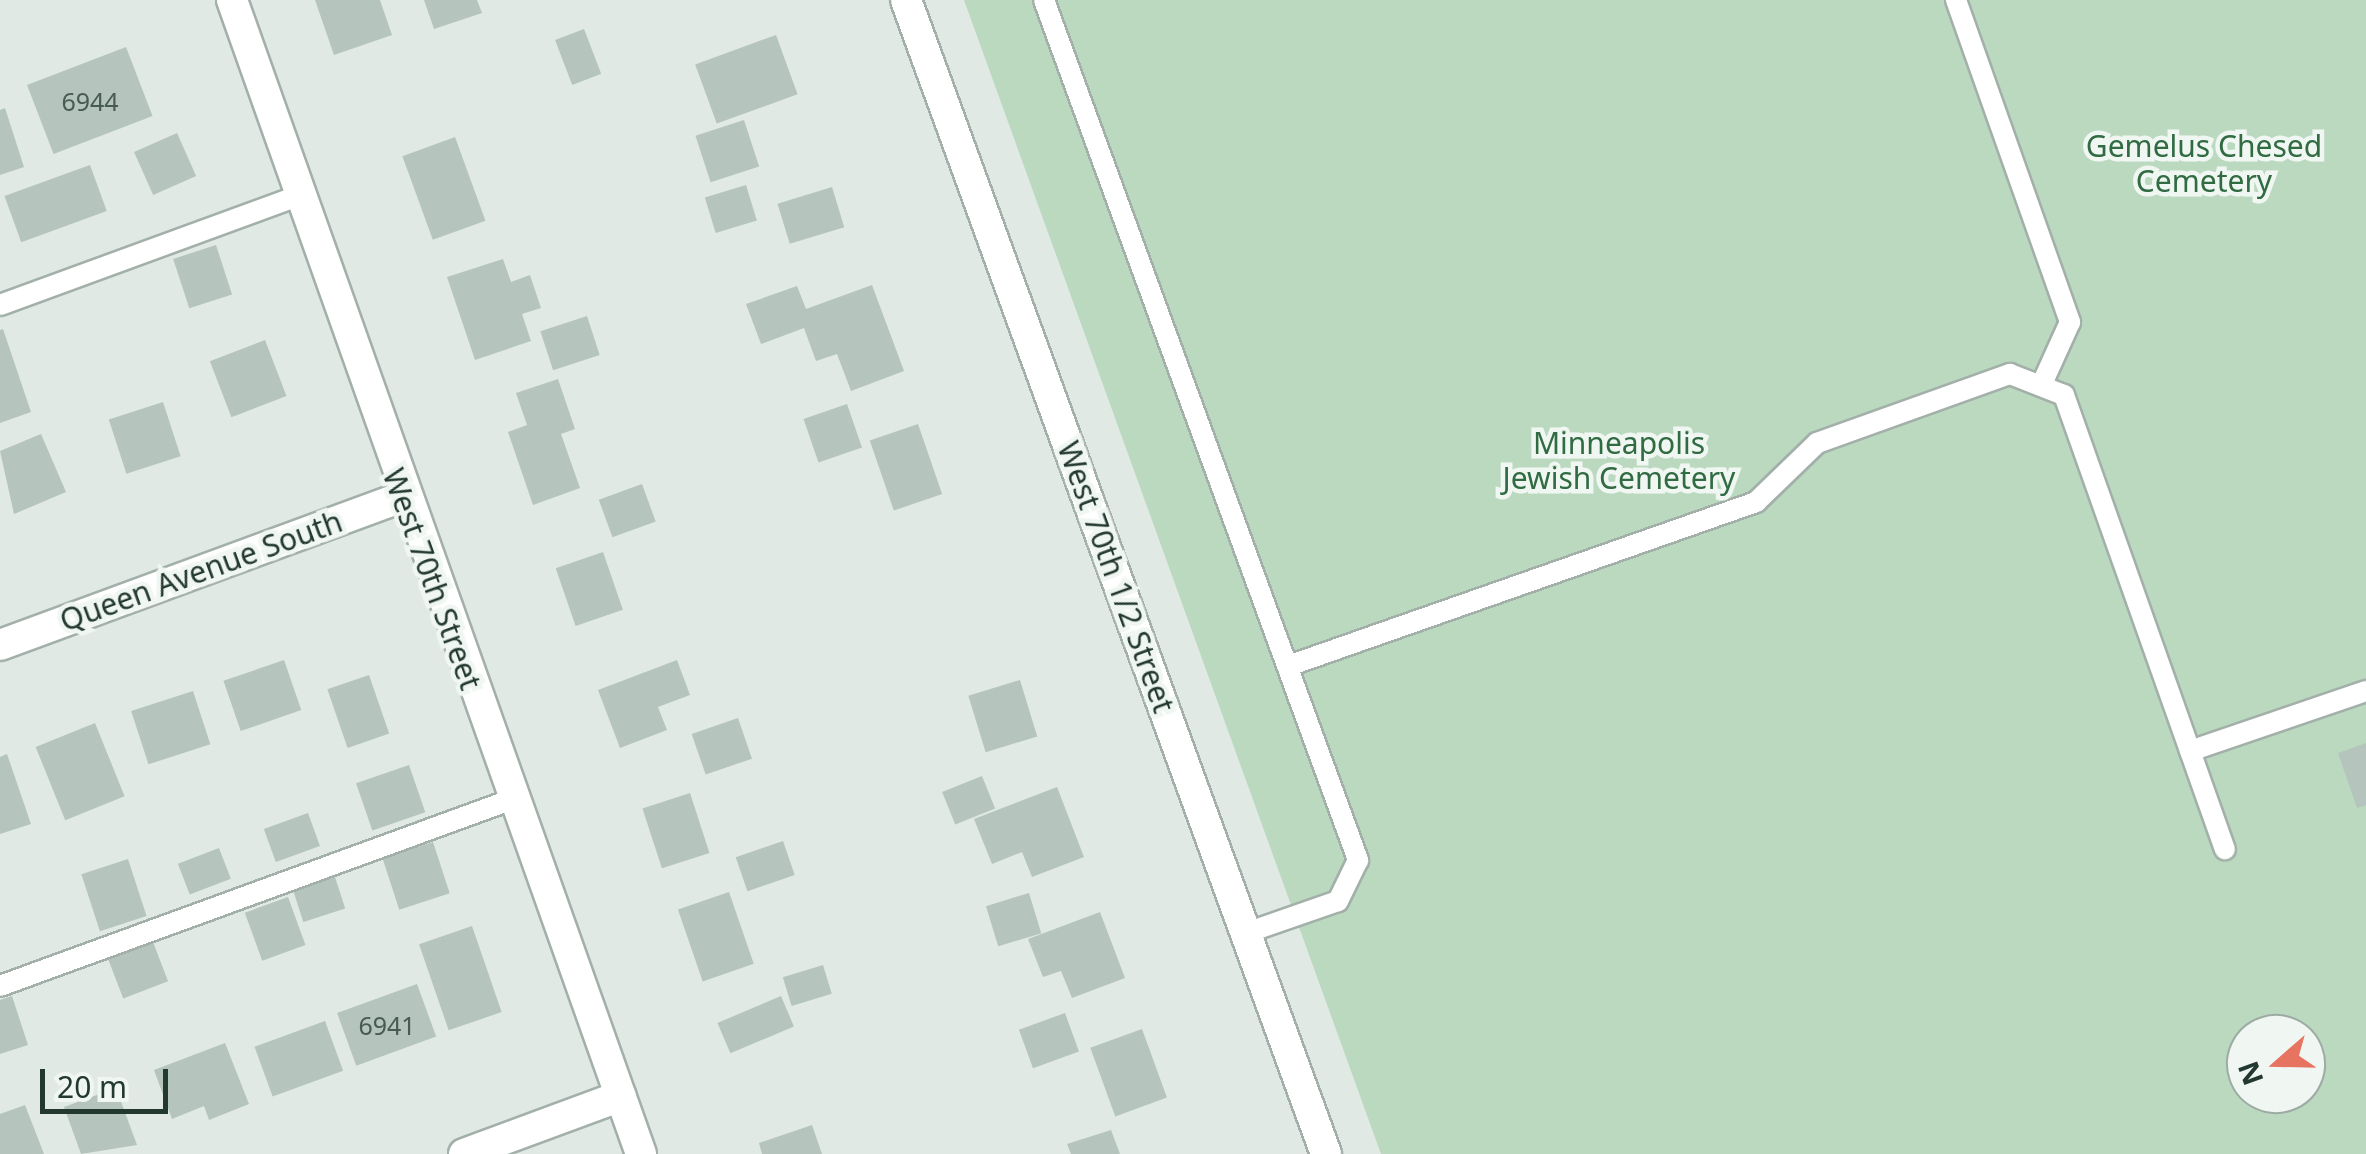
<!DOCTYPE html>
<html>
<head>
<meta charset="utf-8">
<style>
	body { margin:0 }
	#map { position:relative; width:2366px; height:1154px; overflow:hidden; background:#e0e9e4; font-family:"Noto Sans",sans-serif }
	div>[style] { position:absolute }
	.green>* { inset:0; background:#bad9bf }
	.building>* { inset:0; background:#b5c4bd; transform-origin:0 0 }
	.roads { filter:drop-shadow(2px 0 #a3b0aa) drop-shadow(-2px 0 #a3b0aa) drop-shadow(0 2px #a3b0aa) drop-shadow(0 -2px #a3b0aa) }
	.service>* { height:20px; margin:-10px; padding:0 10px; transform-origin:10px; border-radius:10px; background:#fff }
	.minor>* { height:30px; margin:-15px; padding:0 15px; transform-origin:15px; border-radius:15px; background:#fff }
	.tertiary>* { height:30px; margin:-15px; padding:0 15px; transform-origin:15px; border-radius:15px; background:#fff }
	span { translate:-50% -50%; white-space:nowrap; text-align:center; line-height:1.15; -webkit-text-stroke:9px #f0f6f2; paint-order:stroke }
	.number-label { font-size:25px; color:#475b53 }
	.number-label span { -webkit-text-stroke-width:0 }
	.park-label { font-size:30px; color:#306b41 }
	.street-label { font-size:30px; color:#223830 }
	.north { position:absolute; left:2226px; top:1014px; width:100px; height:100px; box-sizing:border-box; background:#f0f6f2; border:2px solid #9eaaa4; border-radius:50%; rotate:250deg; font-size:28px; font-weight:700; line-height:40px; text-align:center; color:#223830 }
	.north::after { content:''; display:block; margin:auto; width:35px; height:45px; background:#e67461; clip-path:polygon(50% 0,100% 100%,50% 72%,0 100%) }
	.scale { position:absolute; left:40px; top:1069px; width:128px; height:45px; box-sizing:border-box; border:5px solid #223830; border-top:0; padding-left:12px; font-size:30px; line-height:35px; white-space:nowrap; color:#223830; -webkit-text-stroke:8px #f0f6f2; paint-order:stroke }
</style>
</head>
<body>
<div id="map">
	<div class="green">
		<div style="clip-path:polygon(evenodd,964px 0,2366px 0,2366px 1154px,1381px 1154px,964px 0,2246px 1034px,2306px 1034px,2306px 1094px,2246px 1094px,2246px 1034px)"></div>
	</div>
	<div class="building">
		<div style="clip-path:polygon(315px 0,380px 0,392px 35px,334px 55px)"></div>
		<div style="clip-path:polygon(424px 0,477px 0,482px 13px,434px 29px)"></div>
		<div style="left:584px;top:29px;width:48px;height:31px;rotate:69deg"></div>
		<div style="left:776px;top:35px;width:63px;height:86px;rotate:70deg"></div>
		<div style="left:126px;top:47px;width:74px;height:106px;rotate:69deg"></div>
		<div style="clip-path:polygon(5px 108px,24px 167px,0 175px,0 110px)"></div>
		<div style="left:744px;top:120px;width:49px;height:51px;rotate:72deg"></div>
		<div style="left:177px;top:133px;width:47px;height:47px;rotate:66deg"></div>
		<div style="left:455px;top:137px;width:89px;height:56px;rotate:70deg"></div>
		<div style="left:90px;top:165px;width:49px;height:91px;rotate:70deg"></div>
		<div style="left:746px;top:185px;width:37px;height:43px;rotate:73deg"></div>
		<div style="left:832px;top:187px;width:42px;height:57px;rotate:73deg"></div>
		<div style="left:216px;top:245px;width:52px;height:45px;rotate:72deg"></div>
		<div style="clip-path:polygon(503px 259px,511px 282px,530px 275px,541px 308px,522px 314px,531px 341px,475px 360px,447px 277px)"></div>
		<div style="clip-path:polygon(872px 285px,904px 371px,851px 391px,837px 354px,816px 361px,804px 328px,761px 344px,746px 304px,797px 286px,806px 309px)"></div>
		<div style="left:587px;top:316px;width:41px;height:49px;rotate:72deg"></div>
		<div style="clip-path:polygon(3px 329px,31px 412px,0 423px,0 330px)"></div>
		<div style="left:265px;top:340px;width:60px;height:59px;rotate:69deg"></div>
		<div style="clip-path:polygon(558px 379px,575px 429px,561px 434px,580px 488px,533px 505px,508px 432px,527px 425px,516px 393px)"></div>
		<div style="left:163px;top:402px;width:57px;height:57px;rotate:72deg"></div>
		<div style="left:847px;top:404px;width:46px;height:46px;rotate:71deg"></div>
		<div style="left:918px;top:424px;width:74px;height:51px;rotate:71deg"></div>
		<div style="clip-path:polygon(41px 434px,66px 492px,14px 514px,0 451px)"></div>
		<div style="left:642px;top:484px;width:40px;height:46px;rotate:70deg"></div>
		<div style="left:603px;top:552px;width:61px;height:50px;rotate:71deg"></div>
		<div style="left:284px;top:660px;width:53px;height:64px;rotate:71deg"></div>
		<div style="clip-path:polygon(677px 660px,690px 695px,658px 707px,667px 730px,620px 748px,598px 690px)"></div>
		<div style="left:369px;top:675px;width:62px;height:44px;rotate:71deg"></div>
		<div style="left:1020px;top:680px;width:59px;height:54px;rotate:73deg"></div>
		<div style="left:193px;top:691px;width:56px;height:65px;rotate:72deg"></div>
		<div style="left:738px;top:718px;width:43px;height:49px;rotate:71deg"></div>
		<div style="left:95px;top:723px;width:79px;height:64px;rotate:68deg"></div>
		<div style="clip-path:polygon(2366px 743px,2366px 805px,2357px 808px,2338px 753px)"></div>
		<div style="clip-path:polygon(7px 754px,31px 824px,0 834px,0 757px)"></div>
		<div style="left:409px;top:765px;width:50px;height:56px;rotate:71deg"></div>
		<div style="left:982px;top:776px;width:35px;height:43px;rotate:68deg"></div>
		<div style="clip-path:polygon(1057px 787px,1084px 857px,1032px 877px,1022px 852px,992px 864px,974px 819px)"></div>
		<div style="left:690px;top:793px;width:63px;height:50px;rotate:72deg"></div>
		<div style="left:308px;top:813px;width:35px;height:47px;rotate:70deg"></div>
		<div style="left:783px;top:841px;width:36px;height:50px;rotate:71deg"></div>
		<div style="left:433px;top:842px;width:54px;height:53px;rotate:72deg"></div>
		<div style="left:219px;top:848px;width:33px;height:44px;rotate:69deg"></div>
		<div style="left:128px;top:859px;width:60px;height:49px;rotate:72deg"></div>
		<div style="left:335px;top:877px;width:33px;height:44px;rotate:72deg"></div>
		<div style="left:729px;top:892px;width:76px;height:54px;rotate:71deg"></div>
		<div style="left:1029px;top:893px;width:42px;height:45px;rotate:73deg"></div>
		<div style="left:288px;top:897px;width:51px;height:46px;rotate:70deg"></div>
		<div style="clip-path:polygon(1100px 912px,1125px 978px,1072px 998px,1061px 971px,1043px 977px,1028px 939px)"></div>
		<div style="left:472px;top:926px;width:91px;height:56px;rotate:71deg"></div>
		<div style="left:153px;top:942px;width:42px;height:48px;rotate:69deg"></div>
		<div style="left:823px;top:965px;width:30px;height:42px;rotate:73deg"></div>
		<div style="left:417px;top:984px;width:56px;height:85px;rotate:70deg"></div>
		<div style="clip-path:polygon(12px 996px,28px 1045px,0 1054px,0 1000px)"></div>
		<div style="left:781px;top:996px;width:33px;height:69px;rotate:67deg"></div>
		<div style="left:1065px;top:1013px;width:41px;height:49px;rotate:70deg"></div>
		<div style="left:325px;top:1021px;width:53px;height:75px;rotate:70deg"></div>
		<div style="left:1142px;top:1029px;width:73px;height:55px;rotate:70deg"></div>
		<div style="clip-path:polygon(225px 1043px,249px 1104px,209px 1120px,204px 1106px,172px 1119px,154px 1070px)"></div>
		<div style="clip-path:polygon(116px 1088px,137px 1145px,81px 1154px,64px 1107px)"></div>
		<div style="clip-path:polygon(25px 1105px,44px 1154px,0 1154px,0 1114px)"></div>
		<div style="clip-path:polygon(812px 1125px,822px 1154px,762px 1154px,759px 1143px)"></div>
		<div style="clip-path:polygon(1111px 1130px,1120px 1154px,1071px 1154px,1067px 1144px)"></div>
	</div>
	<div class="roads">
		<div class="service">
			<div style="left:1044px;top:0;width:916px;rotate:69.94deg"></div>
			<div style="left:1358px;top:860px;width:46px;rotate:116deg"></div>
			<div style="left:1338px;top:901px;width:97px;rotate:160.8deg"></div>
			<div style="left:1956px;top:0;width:342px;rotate:70.5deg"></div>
			<div style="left:2070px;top:322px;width:70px;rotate:114.4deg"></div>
			<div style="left:0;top:305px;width:317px;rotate:-20.1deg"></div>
			<div style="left:1288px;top:666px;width:496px;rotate:-19.3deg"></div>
			<div style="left:1756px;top:502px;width:85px;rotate:-44deg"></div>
			<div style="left:1817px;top:443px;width:205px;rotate:-19.7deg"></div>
			<div style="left:2010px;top:374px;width:58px;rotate:21.3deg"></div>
			<div style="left:2064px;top:395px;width:482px;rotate:70.5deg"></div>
			<div style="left:2190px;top:751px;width:186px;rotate:-18.8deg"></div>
			<div style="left:0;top:986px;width:546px;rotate:-20.03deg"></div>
		</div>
		<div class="minor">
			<div style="left:906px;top:0;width:1228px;rotate:70deg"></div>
			<div style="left:0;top:645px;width:428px;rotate:-20.2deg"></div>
			<div style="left:464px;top:1154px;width:167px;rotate:-20.3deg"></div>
		</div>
		<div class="tertiary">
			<div style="left:232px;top:0;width:1224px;rotate:70.48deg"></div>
		</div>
	</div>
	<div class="number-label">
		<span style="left:90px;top:101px">6944</span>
		<span style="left:387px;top:1025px">6941</span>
	</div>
	<div class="park-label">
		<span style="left:2204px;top:163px">Gemelus Chesed<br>Cemetery</span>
		<span style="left:1619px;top:460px">Minneapolis<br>Jewish Cemetery</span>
	</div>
	<div class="street-label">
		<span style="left:201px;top:571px;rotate:-20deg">Queen Avenue South</span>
		<span style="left:1116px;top:577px;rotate:70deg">West 70th 1/2 Street</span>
		<span style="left:432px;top:579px;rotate:70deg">West 70th Street</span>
	</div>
	<div class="north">N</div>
	<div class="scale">20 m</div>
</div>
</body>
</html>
